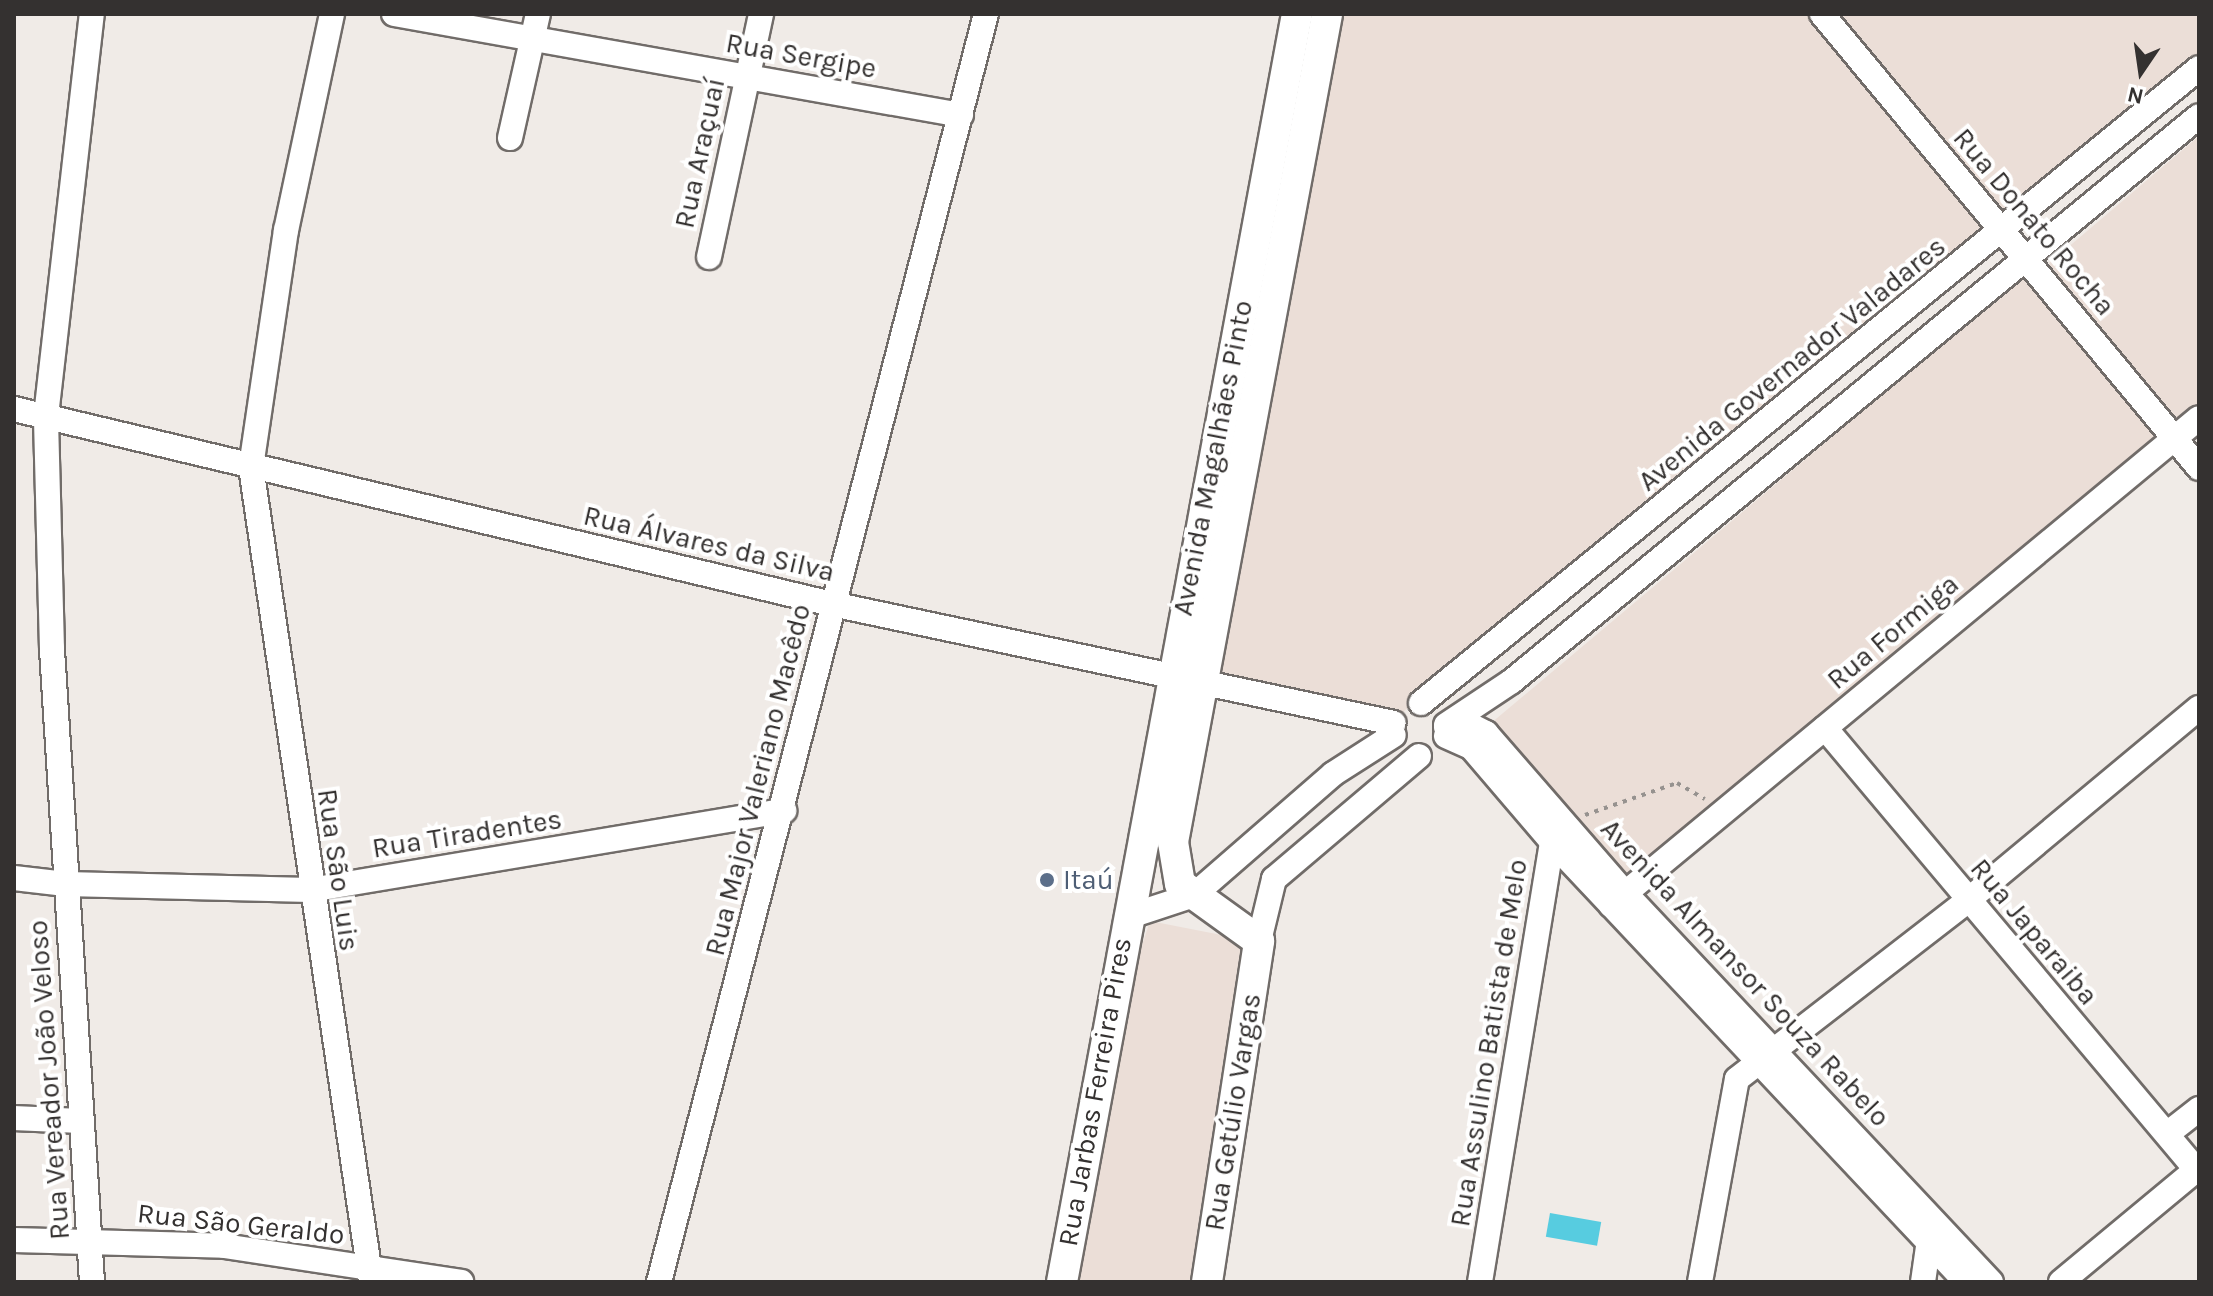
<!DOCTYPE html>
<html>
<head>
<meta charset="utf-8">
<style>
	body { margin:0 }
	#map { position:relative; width:2213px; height:1296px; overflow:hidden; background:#f0ebe7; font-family:Karla,sans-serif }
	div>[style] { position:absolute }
	.built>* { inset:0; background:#ebded7; transform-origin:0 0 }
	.water>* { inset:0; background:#57cce0; transform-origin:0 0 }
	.path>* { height:4px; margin-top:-2px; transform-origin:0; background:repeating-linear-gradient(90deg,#96928f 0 4px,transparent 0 10px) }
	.roads { filter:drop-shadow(2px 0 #716c69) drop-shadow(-2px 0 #716c69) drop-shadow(0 2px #716c69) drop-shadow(0 -2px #716c69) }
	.minor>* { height:24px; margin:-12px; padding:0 12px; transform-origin:12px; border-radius:12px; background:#fff }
	.major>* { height:30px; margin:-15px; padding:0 15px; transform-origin:15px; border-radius:15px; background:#fff }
	.dots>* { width:22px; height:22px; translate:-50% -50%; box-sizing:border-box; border:4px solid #fff; border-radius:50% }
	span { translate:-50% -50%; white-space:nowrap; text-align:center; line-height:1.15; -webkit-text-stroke:8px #fff; paint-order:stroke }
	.street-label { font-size:28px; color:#343130 }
	.service-label { font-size:28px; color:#4e5e75 }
	.left { translate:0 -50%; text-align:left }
	.frame { position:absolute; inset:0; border:16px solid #343130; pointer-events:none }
	.north { position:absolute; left:2101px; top:32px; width:80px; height:80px; -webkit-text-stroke:6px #fff; paint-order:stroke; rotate:193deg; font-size:22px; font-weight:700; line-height:32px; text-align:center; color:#343130 }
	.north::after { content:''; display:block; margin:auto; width:28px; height:36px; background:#343130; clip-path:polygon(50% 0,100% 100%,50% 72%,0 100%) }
</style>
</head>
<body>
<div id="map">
	<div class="built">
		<div style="clip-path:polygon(1338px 14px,1806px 14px,1983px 229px,1397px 717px,1215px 681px)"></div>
		<div style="clip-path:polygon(1835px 14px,2199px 14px,2199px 58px,2004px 218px)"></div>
		<div style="clip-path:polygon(2199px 136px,2199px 405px,2173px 427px,2046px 266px)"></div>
		<div style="left:2025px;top:275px;width:216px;height:700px;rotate:50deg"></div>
		<div style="clip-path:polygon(1150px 921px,1247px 940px,1195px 1282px,1076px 1282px,1122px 1006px)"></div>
	</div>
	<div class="water">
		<div style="left:1550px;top:1213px;width:52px;height:24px;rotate:10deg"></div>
	</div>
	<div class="path">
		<div style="left:1585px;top:815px;width:97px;rotate:-19.2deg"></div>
		<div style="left:1677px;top:783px;width:32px;rotate:30deg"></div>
	</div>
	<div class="roads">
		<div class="minor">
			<div style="left:332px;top:14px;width:221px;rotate:102deg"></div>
			<div style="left:286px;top:230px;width:240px;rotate:98.4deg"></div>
			<div style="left:251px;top:467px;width:824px;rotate:81.62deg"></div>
			<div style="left:394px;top:14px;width:576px;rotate:10.1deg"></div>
			<div style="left:1822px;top:14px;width:590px;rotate:50.29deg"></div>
			<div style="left:510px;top:138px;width:127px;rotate:-77.3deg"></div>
			<div style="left:709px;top:257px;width:249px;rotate:-77.9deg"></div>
			<div style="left:14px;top:409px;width:841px;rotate:13.41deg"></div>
			<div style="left:832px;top:604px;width:574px;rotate:11.96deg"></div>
			<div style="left:1421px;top:703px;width:1004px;rotate:-39.22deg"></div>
			<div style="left:1446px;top:725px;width:79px;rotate:-33.7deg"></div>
			<div style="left:1512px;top:681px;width:889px;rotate:-39.43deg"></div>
			<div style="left:1446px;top:727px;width:26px;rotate:-2deg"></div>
			<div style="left:1472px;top:726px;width:16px;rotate:27deg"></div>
			<div style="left:1486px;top:733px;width:212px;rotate:49deg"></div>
			<div style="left:1625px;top:893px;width:534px;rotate:46.74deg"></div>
			<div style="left:1825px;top:728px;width:581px;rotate:49.95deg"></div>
			<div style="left:1446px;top:736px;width:27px;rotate:24deg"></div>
			<div style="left:1471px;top:747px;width:125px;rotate:49.5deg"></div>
			<div style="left:1552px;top:842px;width:604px;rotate:46.74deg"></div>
			<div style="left:14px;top:878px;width:52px;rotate:6.6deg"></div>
			<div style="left:66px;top:884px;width:244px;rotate:1.4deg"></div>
			<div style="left:310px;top:890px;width:481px;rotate:-9.5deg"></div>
			<div style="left:1611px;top:905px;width:763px;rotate:-39.63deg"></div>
			<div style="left:1127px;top:917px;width:71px;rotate:-18.2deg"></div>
			<div style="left:1194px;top:895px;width:184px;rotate:-41deg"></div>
			<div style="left:1333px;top:774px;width:72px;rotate:-32.6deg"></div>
			<div style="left:1259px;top:941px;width:64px;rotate:-76.4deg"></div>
			<div style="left:1274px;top:879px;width:190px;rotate:-40.3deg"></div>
			<div style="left:14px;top:1118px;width:66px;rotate:2.6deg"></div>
			<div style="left:2167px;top:1134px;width:41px;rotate:-38deg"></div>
			<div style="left:14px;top:1240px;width:210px;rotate:1.6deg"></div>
			<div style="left:224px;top:1246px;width:240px;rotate:8.6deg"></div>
			<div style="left:92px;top:1282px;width:634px;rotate:-93.62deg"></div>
			<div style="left:52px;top:649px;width:233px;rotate:-91.5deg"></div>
			<div style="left:46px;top:416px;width:405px;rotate:-83.5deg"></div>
			<div style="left:659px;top:1282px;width:1309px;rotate:-75.54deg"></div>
			<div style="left:1480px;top:1282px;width:458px;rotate:-80.7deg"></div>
			<div style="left:1700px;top:1282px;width:206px;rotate:-79.7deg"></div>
			<div style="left:1737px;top:1079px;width:291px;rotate:-37.7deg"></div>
			<div style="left:1967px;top:901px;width:302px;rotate:-39.8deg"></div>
			<div style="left:1923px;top:1282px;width:49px;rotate:-81.9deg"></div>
			<div style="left:2061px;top:1282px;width:175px;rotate:-39.7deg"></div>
		</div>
		<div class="major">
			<div style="left:1062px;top:1282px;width:1290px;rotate:-79.5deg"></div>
			<div style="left:1207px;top:1282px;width:345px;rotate:-81.3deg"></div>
			<div style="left:1259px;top:941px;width:97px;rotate:-144.2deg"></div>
			<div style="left:1180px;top:884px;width:43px;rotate:-99.5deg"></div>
			<div style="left:1173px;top:842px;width:842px;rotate:-79.46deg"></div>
		</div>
	</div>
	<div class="dots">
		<div style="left:1047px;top:880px;background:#5c6f8a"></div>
	</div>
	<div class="street-label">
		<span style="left:801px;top:56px;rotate:10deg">Rua Sergipe</span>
		<span style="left:700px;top:153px;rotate:-78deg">Rua Araçuaí</span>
		<span style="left:2034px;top:222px;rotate:50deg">Rua Donato Rocha</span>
		<span style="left:1792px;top:364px;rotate:-39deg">Avenida Governador Valadares</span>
		<span style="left:1213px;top:458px;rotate:-79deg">Avenida Magalhães Pinto</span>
		<span style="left:709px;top:544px;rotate:13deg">Rua Álvares da Silva</span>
		<span style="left:1893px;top:632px;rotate:-40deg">Rua Formiga</span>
		<span style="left:758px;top:780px;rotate:-76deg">Rua Major Valeriano Macêdo</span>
		<span style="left:467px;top:834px;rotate:-9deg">Rua Tiradentes</span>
		<span style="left:338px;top:870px;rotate:82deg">Rua São Luis</span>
		<span style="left:2034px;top:932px;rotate:50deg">Rua Japaraiba</span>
		<span style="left:1745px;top:973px;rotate:47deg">Avenida Almansor Souza Rabelo</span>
		<span style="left:1489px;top:1043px;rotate:-81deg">Rua Assulino Batista de Melo</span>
		<span style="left:49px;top:1080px;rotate:-94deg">Rua Vereador João Veloso</span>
		<span style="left:1095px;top:1092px;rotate:-80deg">Rua Jarbas Ferreira Pires</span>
		<span style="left:1233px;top:1112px;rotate:-81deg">Rua Getúlio Vargas</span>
		<span style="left:241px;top:1224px;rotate:6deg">Rua São Geraldo</span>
	</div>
	<div class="service-label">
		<span class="left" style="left:1063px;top:880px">Itaú</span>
	</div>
	<div class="frame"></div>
	<div class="north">N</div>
</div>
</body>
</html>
